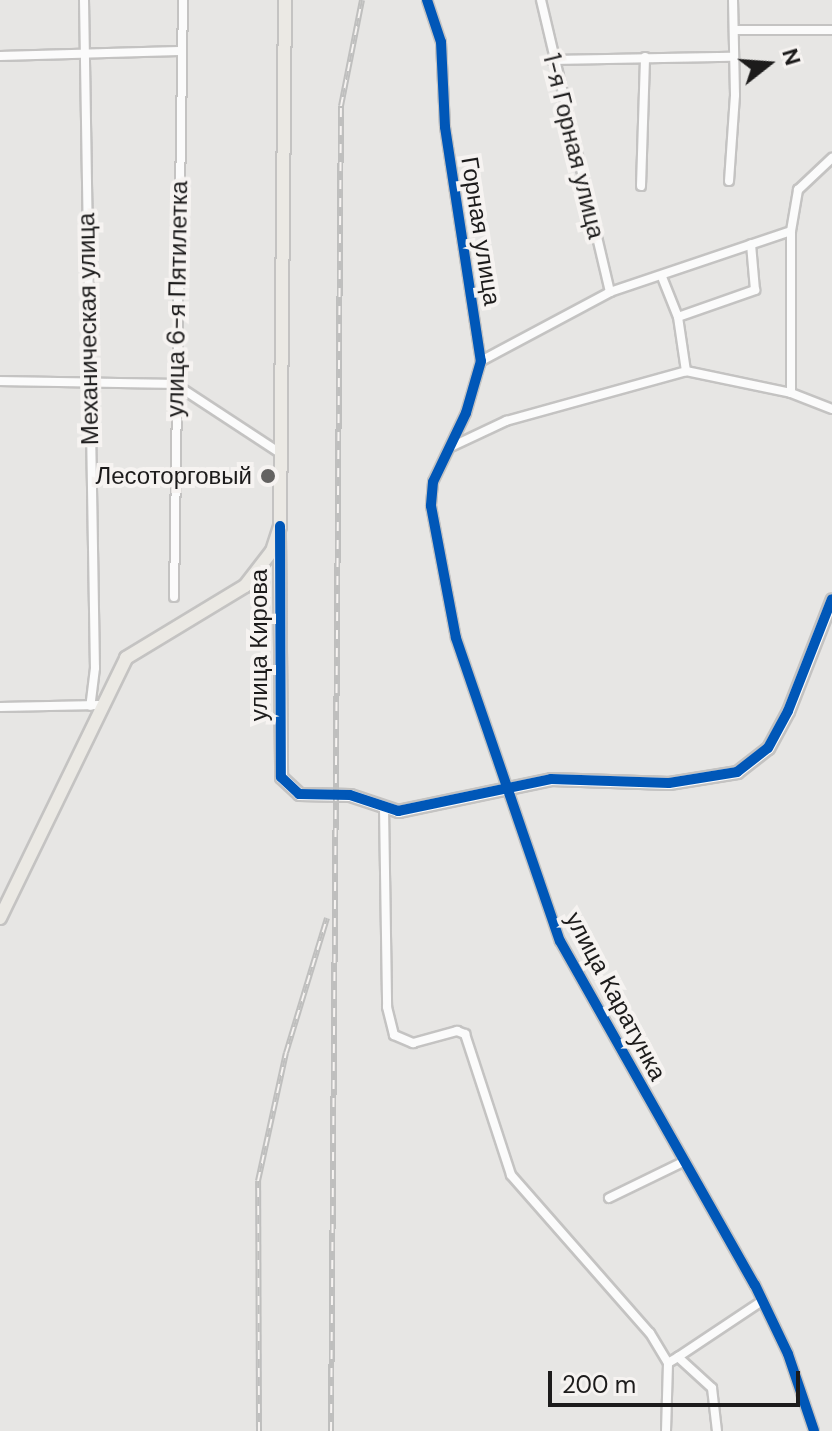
<!DOCTYPE html>
<html>
<head>
<meta charset="utf-8">
<style>
	body { margin:0 }
	#map { position:relative; width:832px; height:1431px; overflow:hidden; background:#e7e6e4; font-family:"DM Sans",sans-serif }
	div>[style] { position:absolute }
	.roads { filter:drop-shadow(2px 0 #c4c3c2) drop-shadow(-2px 0 #c4c3c2) drop-shadow(0 2px #c4c3c2) drop-shadow(0 -2px #c4c3c2) }
	.street>* { height:8px; margin:-4px; padding:0 4px; transform-origin:4px; border-radius:4px; background:#fbfbfb }
	.secondary>* { height:11px; margin:-5.5px; padding:0 5.5px; transform-origin:5.5px; border-radius:5.5px; background:#fbfbfb }
	.primary>* { height:12px; margin:-6px; padding:0 6px; transform-origin:6px; border-radius:6px; background:#ebe9e4 }
	.rail>* { height:6px; margin-top:-3px; transform-origin:0; background:repeating-linear-gradient(90deg,#f6f3f1 0 9px,#bfbfbe 0 18px); box-sizing:border-box; border-block:2px solid #bfbfbe }
	.cycleway>* { height:10px; margin:-5px; padding:0 5px; transform-origin:5px; border-radius:5px; background:#0057b8 }
	.dots>* { width:22px; height:22px; translate:-50% -50%; box-sizing:border-box; border:4px solid #f6f3f1; border-radius:50% }
	span { translate:-50% -50%; white-space:nowrap; text-align:center; line-height:1.15; -webkit-text-stroke:8px #f6f3f1; paint-order:stroke }
	.street-label { font-size:24px; color:#1c1b1b }
	.poi-label { font-size:24px; color:#1c1b1b }
	.right { translate:-100% -50%; text-align:right }
	.north { position:absolute; left:728px; top:24px; width:80px; height:80px; -webkit-text-stroke:6px #f6f3f1; paint-order:stroke; rotate:73deg; font-size:22px; font-weight:700; line-height:32px; text-align:center; color:#1c1b1b }
	.north::after { content:''; display:block; margin:auto; width:28px; height:36px; background:#1c1b1b; clip-path:polygon(50% 0,100% 100%,50% 72%,0 100%) }
	.scale { position:absolute; left:548px; top:1371px; width:252px; height:36px; box-sizing:border-box; border:4px solid #1c1b1b; border-top:0; padding-left:10px; font-size:24px; line-height:28px; white-space:nowrap; color:#1c1b1b; -webkit-text-stroke:6px #f6f3f1; paint-order:stroke }
</style>
</head>
<body>
<div id="map">
	<div class="roads">
		<div class="street">
			<div style="left:84px;top:0;width:668px;rotate:89.06deg"></div>
			<div style="left:95px;top:668px;width:38px;rotate:97deg"></div>
			<div style="left:427px;top:0;width:44px;rotate:71.6deg"></div>
			<div style="left:441px;top:42px;width:85px;rotate:87.3deg"></div>
			<div style="left:445px;top:127px;width:237px;rotate:81.3deg"></div>
			<div style="left:481px;top:361px;width:54px;rotate:106.1deg"></div>
			<div style="left:466px;top:413px;width:76px;rotate:115.6deg"></div>
			<div style="left:433px;top:482px;width:24px;rotate:95deg"></div>
			<div style="left:431px;top:506px;width:134px;rotate:79.3deg"></div>
			<div style="left:456px;top:638px;width:320px;rotate:71.1deg"></div>
			<div style="left:560px;top:941px;width:395px;rotate:60.5deg"></div>
			<div style="left:755px;top:1285px;width:76px;rotate:64.4deg"></div>
			<div style="left:788px;top:1354px;width:81px;rotate:71.3deg"></div>
			<div style="left:541px;top:0;width:300px;rotate:76.7deg"></div>
			<div style="left:734px;top:30px;width:98px"></div>
			<div style="left:0;top:56px;width:179px;rotate:-1.6deg"></div>
			<div style="left:552px;top:60px;width:180px;rotate:-1deg"></div>
			<div style="left:729px;top:181px;width:86px;rotate:-86deg"></div>
			<div style="left:735px;top:95px;width:95px;rotate:-91.2deg"></div>
			<div style="left:641px;top:186px;width:129px;rotate:-88.2deg"></div>
			<div style="left:791px;top:231px;width:162px;rotate:90deg"></div>
			<div style="left:662px;top:277px;width:43px;rotate:68.2deg"></div>
			<div style="left:678px;top:317px;width:55px;rotate:81.6deg"></div>
			<div style="left:678px;top:317px;width:82px;rotate:-19.3deg"></div>
			<div style="left:755px;top:290px;width:46px;rotate:-95deg"></div>
			<div style="left:481px;top:361px;width:146px;rotate:-28.1deg"></div>
			<div style="left:610px;top:292px;width:191px;rotate:-18.6deg"></div>
			<div style="left:791px;top:231px;width:42px;rotate:-80.3deg"></div>
			<div style="left:798px;top:190px;width:47px;rotate:-43.3deg"></div>
			<div style="left:0;top:381px;width:175px;rotate:1deg"></div>
			<div style="left:175px;top:384px;width:126px;rotate:33.3deg"></div>
			<div style="left:453px;top:446px;width:59px;rotate:-25.3deg"></div>
			<div style="left:506px;top:421px;width:187px;rotate:-15.5deg"></div>
			<div style="left:686px;top:371px;width:107px;rotate:11.8deg"></div>
			<div style="left:791px;top:393px;width:44px;rotate:21.3deg"></div>
			<div style="left:174px;top:597px;width:597px;rotate:-89.14deg"></div>
			<div style="left:0;top:707px;width:99px;rotate:-1.2deg"></div>
			<div style="left:384px;top:808px;width:199px;rotate:89.1deg"></div>
			<div style="left:387px;top:1007px;width:29px;rotate:76deg"></div>
			<div style="left:394px;top:1035px;width:21px;rotate:23deg"></div>
			<div style="left:413px;top:1043px;width:46px;rotate:-15.3deg"></div>
			<div style="left:457px;top:1031px;width:9px;rotate:21deg"></div>
			<div style="left:465px;top:1034px;width:148px;rotate:71.9deg"></div>
			<div style="left:511px;top:1175px;width:210px;rotate:48.7deg"></div>
			<div style="left:650px;top:1333px;width:35px;rotate:59deg"></div>
			<div style="left:668px;top:1363px;width:12px;rotate:-31deg"></div>
			<div style="left:678px;top:1357px;width:46px;rotate:42.4deg"></div>
			<div style="left:712px;top:1388px;width:43px;rotate:83.4deg"></div>
			<div style="left:609px;top:1198px;width:82px;rotate:-25.9deg"></div>
			<div style="left:678px;top:1357px;width:101px;rotate:-33.7deg"></div>
			<div style="left:666px;top:1431px;width:68px;rotate:-88.3deg"></div>
		</div>
		<div class="secondary">
			<div style="left:279px;top:535px;width:242px;rotate:89.5deg"></div>
			<div style="left:281px;top:777px;width:25px;rotate:43deg"></div>
			<div style="left:299px;top:794px;width:51px;rotate:1.1deg"></div>
			<div style="left:350px;top:795px;width:51px;rotate:18.4deg"></div>
			<div style="left:398px;top:811px;width:156px;rotate:-11.8deg"></div>
			<div style="left:551px;top:779px;width:118px;rotate:1.9deg"></div>
			<div style="left:669px;top:783px;width:69px;rotate:-9.2deg"></div>
			<div style="left:737px;top:772px;width:39px;rotate:-38deg"></div>
			<div style="left:768px;top:748px;width:42px;rotate:-61.6deg"></div>
			<div style="left:788px;top:711px;width:120px;rotate:-68.6deg"></div>
		</div>
		<div class="primary">
			<div style="left:0;top:918px;width:289px;rotate:-64.1deg"></div>
			<div style="left:126px;top:658px;width:139px;rotate:-31.2deg"></div>
			<div style="left:245px;top:586px;width:44px;rotate:-52.4deg"></div>
			<div style="left:272px;top:551px;width:26px;rotate:-72deg"></div>
			<div style="left:280px;top:526px;width:526px;rotate:-89.46deg"></div>
		</div>
	</div>
	<div class="rail">
		<div style="left:259px;top:1431px;width:250px;rotate:-90.2deg"></div>
		<div style="left:258px;top:1181px;width:131px;rotate:-77.7deg"></div>
		<div style="left:286px;top:1053px;width:141px;rotate:-73.1deg"></div>
		<div style="left:331px;top:1431px;width:1325px;rotate:-89.57deg"></div>
		<div style="left:341px;top:106px;width:108px;rotate:-78.8deg"></div>
	</div>
	<div class="cycleway">
		<div style="left:427px;top:0;width:44px;rotate:71.6deg"></div>
		<div style="left:441px;top:42px;width:85px;rotate:87.3deg"></div>
		<div style="left:445px;top:127px;width:237px;rotate:81.3deg"></div>
		<div style="left:481px;top:361px;width:54px;rotate:106.1deg"></div>
		<div style="left:466px;top:413px;width:76px;rotate:115.6deg"></div>
		<div style="left:433px;top:482px;width:24px;rotate:95deg"></div>
		<div style="left:431px;top:506px;width:134px;rotate:79.3deg"></div>
		<div style="left:456px;top:638px;width:320px;rotate:71.1deg"></div>
		<div style="left:560px;top:941px;width:395px;rotate:60.5deg"></div>
		<div style="left:755px;top:1285px;width:76px;rotate:64.4deg"></div>
		<div style="left:788px;top:1354px;width:81px;rotate:71.3deg"></div>
		<div style="left:280px;top:526px;width:251px;rotate:89.8deg"></div>
		<div style="left:281px;top:777px;width:25px;rotate:43deg"></div>
		<div style="left:299px;top:794px;width:51px;rotate:1.1deg"></div>
		<div style="left:350px;top:795px;width:51px;rotate:18.4deg"></div>
		<div style="left:398px;top:811px;width:156px;rotate:-11.8deg"></div>
		<div style="left:551px;top:779px;width:118px;rotate:1.9deg"></div>
		<div style="left:669px;top:783px;width:69px;rotate:-9.2deg"></div>
		<div style="left:737px;top:772px;width:39px;rotate:-38deg"></div>
		<div style="left:768px;top:748px;width:42px;rotate:-61.6deg"></div>
		<div style="left:788px;top:711px;width:120px;rotate:-68.6deg"></div>
	</div>
	<div class="dots">
		<div style="left:268px;top:476px;background:#636261"></div>
	</div>
	<div class="street-label">
		<span style="left:574px;top:146px;rotate:76deg">1-я Горная улица</span>
		<span style="left:481px;top:231px;rotate:81deg">Горная улица</span>
		<span style="left:177px;top:299px;rotate:-89deg">улица 6-я Пятилетка</span>
		<span style="left:88px;top:329px;rotate:-91deg">Механическая улица</span>
		<span style="left:259px;top:645px;rotate:-90deg">улица Кирова</span>
		<span style="left:616px;top:996px;rotate:62deg">улица Каратунка</span>
	</div>
	<div class="poi-label">
		<span class="right" style="left:252px;top:476px">Лесоторговый</span>
	</div>
	<div class="north">N</div>
	<div class="scale">200 m</div>
</div>
</body>
</html>
